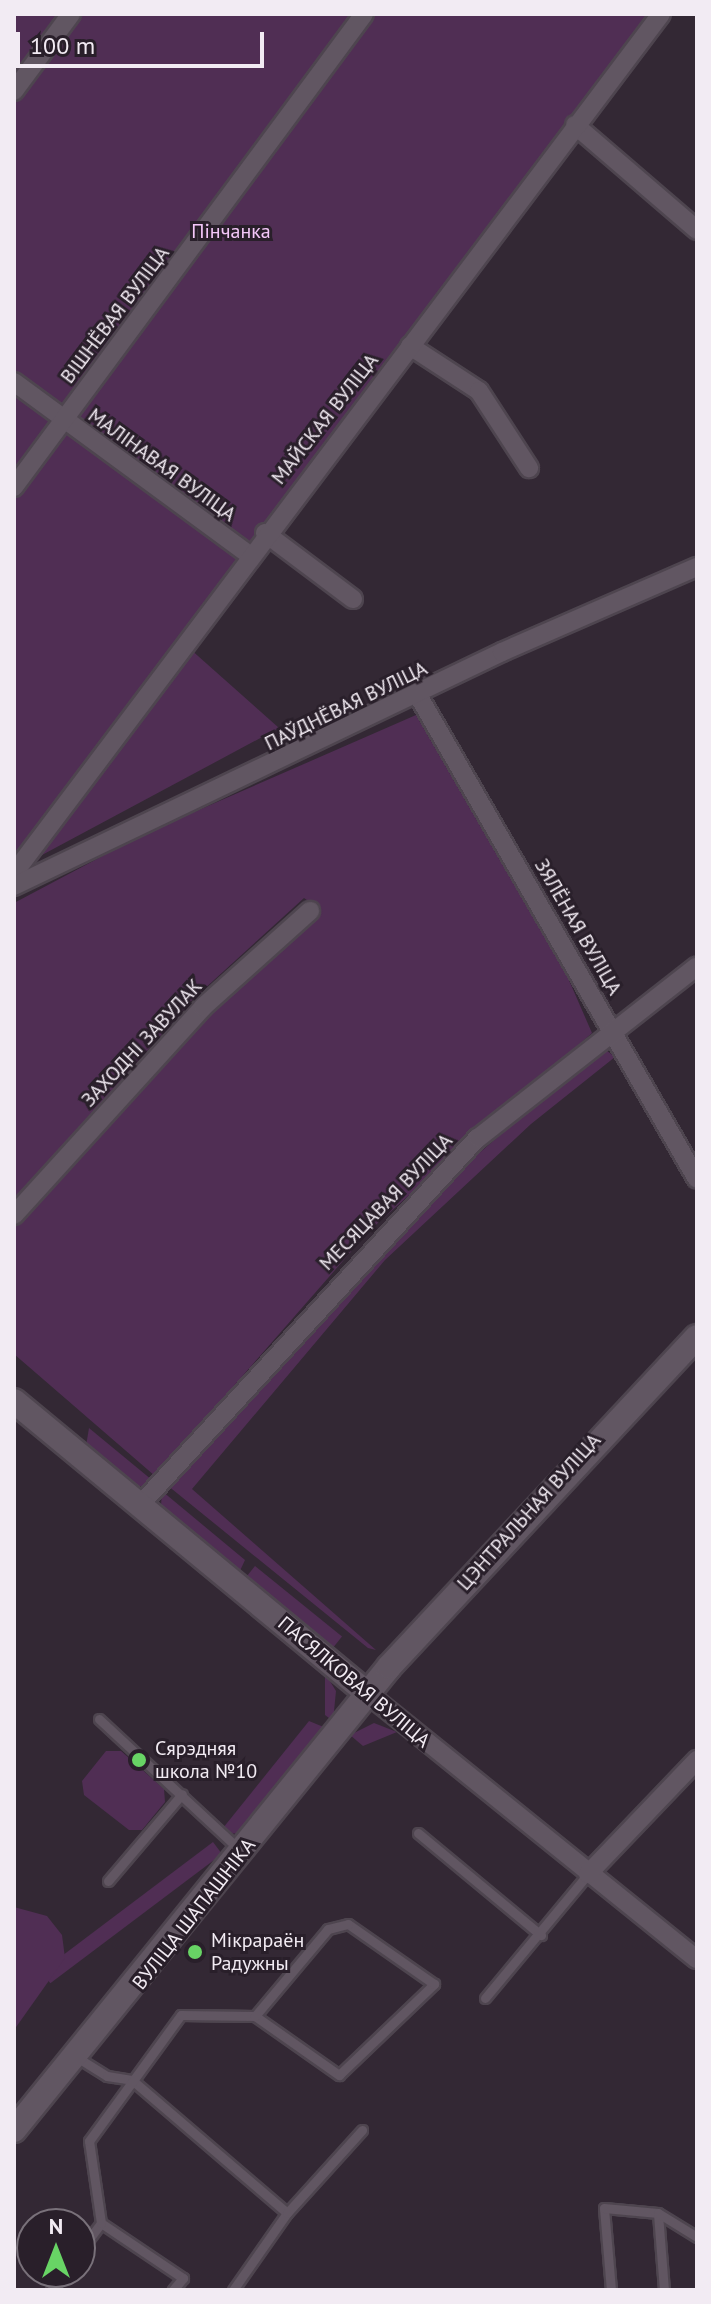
<!DOCTYPE html>
<html>
<head>
<meta charset="utf-8">
<style>
	body { margin:0 }
	#map { position:relative; width:711px; height:2304px; overflow:hidden; background:#332834; font-family:"PT Sans",sans-serif }
	div>[style] { position:absolute }
	.green>* { inset:0; background:#502e54; transform-origin:0 0 }
	.roads { filter:drop-shadow(2px 0 #4e454f) drop-shadow(-2px 0 #4e454f) drop-shadow(0 2px #4e454f) drop-shadow(0 -2px #4e454f) }
	.lane>* { height:9px; margin:-4.5px; padding:0 4.5px; transform-origin:4.5px; border-radius:4.5px; background:#615662 }
	.street>* { height:18px; margin:-9px; padding:0 9px; transform-origin:9px; border-radius:9px; background:#615662 }
	.secondary>* { height:24px; margin:-12px; padding:0 12px; transform-origin:12px; border-radius:12px; background:#615662 }
	.dots>* { width:22px; height:22px; translate:-50% -50%; box-sizing:border-box; border:4px solid #291f2a; border-radius:50% }
	span { translate:-50% -50%; white-space:nowrap; text-align:center; line-height:1.15; -webkit-text-stroke:6px #291f2a; paint-order:stroke }
	.park-label { font-size:20px; color:#f4c7f9 }
	.street-label { font-size:20px; color:#f2ebf3 }
	.poi-label { font-size:20px; color:#f2ebf3 }
	.left { translate:0 -50%; text-align:left }
	.frame { position:absolute; inset:0; border:16px solid #f2ebf3; pointer-events:none }
	.north { position:absolute; left:16px; top:2208px; width:80px; height:80px; box-sizing:border-box; background:#291f2a; border:2px solid #79717a; border-radius:50%; rotate:0deg; font-size:22px; font-weight:700; line-height:32px; text-align:center; color:#f2ebf3 }
	.north::after { content:''; display:block; margin:auto; width:28px; height:36px; background:#68d465; clip-path:polygon(50% 0,100% 100%,50% 72%,0 100%) }
	.scale { position:absolute; left:16px; top:32px; width:248px; height:36px; box-sizing:border-box; border:4px solid #f2ebf3; border-top:0; padding-left:10px; font-size:24px; line-height:28px; white-space:nowrap; color:#f2ebf3; -webkit-text-stroke:6px #291f2a; paint-order:stroke }
</style>
</head>
<body>
<div id="map">
	<div class="green">
		<div style="clip-path:polygon(14px 14px,668px 14px,189px 648px,279px 728px,14px 870px)"></div>
		<div style="clip-path:polygon(416px 715px,568px 978px,592px 1033px,370px 1230px,155px 1476px,14px 1354px,14px 1227px,208px 1013px,318px 916px,317px 907px,304px 898px,191px 1001px,14px 1202px,14px 903px,146px 833px)"></div>
		<div style="clip-path:polygon(602px 1047px,615px 1057px,531px 1124px,385px 1260px,192px 1489px,376px 1650px,368px 1648px,167px 1485px,441px 1186px)"></div>
		<div style="clip-path:polygon(89px 1428px,152px 1480px,147px 1486px,134px 1486px,86px 1446px)"></div>
		<div style="clip-path:polygon(162px 1491px,245px 1560px,239px 1573px,161px 1506px)"></div>
		<div style="left:255px;top:1566px;width:112px;height:16px;rotate:39deg"></div>
		<div style="clip-path:polygon(325px 1673px,336px 1691px,333px 1721px,325px 1715px)"></div>
		<div style="clip-path:polygon(309px 1721px,326px 1728px,239px 1833px,229px 1834px,223px 1828px)"></div>
		<div style="clip-path:polygon(374px 1723px,397px 1732px,363px 1746px,350px 1735px)"></div>
		<div style="clip-path:polygon(106px 1751px,121px 1751px,164px 1789px,165px 1802px,142px 1830px,129px 1830px,84px 1795px,82px 1781px)"></div>
		<div style="left:213px;top:1842px;width:15px;height:215px;rotate:53deg"></div>
		<div style="clip-path:polygon(14px 1907px,47px 1916px,62px 1935px,65px 1958px,14px 2030px)"></div>
	</div>
	<div class="roads">
		<div class="lane">
			<div style="left:99px;top:1719px;width:192px;rotate:42.9deg"></div>
			<div style="left:418px;top:1833px;width:160px;rotate:39.7deg"></div>
			<div style="left:108px;top:1881px;width:114px;rotate:-49.6deg"></div>
			<div style="left:485px;top:1998px;width:161px;rotate:-50.3deg"></div>
			<div style="left:78px;top:2058px;width:34px;rotate:32deg"></div>
			<div style="left:107px;top:2076px;width:25px;rotate:9deg"></div>
			<div style="left:132px;top:2080px;width:204px;rotate:40.6deg"></div>
			<div style="left:101px;top:2223px;width:99px;rotate:33.9deg"></div>
			<div style="left:183px;top:2278px;width:16px;rotate:130deg"></div>
			<div style="left:80px;top:2251px;width:35px;rotate:-53deg"></div>
			<div style="left:101px;top:2223px;width:83px;rotate:-98.3deg"></div>
			<div style="left:89px;top:2141px;width:156px;rotate:-53.9deg"></div>
			<div style="left:181px;top:2015px;width:74px;rotate:0.8deg"></div>
			<div style="left:255px;top:2016px;width:103px;rotate:35.1deg"></div>
			<div style="left:339px;top:2075px;width:132px;rotate:-43.8deg"></div>
			<div style="left:434px;top:1984px;width:105px;rotate:-145.1deg"></div>
			<div style="left:348px;top:1924px;width:21px;rotate:166deg"></div>
			<div style="left:328px;top:1929px;width:114px;rotate:130deg"></div>
			<div style="left:51px;top:2290px;width:23px;rotate:-52deg"></div>
			<div style="left:233px;top:2290px;width:94px;rotate:-55deg"></div>
			<div style="left:287px;top:2213px;width:112px;rotate:-47.9deg"></div>
			<div style="left:611px;top:2290px;width:82px;rotate:-94.9deg"></div>
			<div style="left:604px;top:2208px;width:54px;rotate:5.3deg"></div>
			<div style="left:664px;top:2290px;width:77px;rotate:-94.5deg"></div>
			<div style="left:658px;top:2213px;width:46px;rotate:31.6deg"></div>
		</div>
		<div class="street">
			<div style="left:14px;top:91px;width:96px;rotate:-53.5deg"></div>
			<div style="left:575px;top:125px;width:161px;rotate:40.7deg"></div>
			<div style="left:410px;top:346px;width:82px;rotate:33.1deg"></div>
			<div style="left:479px;top:391px;width:92px;rotate:57deg"></div>
			<div style="left:14px;top:382px;width:290px;rotate:36.3deg"></div>
			<div style="left:14px;top:487px;width:588px;rotate:-53.5deg"></div>
			<div style="left:265px;top:533px;width:110px;rotate:36.9deg"></div>
			<div style="left:419px;top:697px;width:556px;rotate:60.03deg"></div>
			<div style="left:14px;top:873px;width:1075px;rotate:-53.01deg"></div>
			<div style="left:14px;top:886px;width:541px;rotate:-25.62deg"></div>
			<div style="left:502px;top:652px;width:213px;rotate:-23.6deg"></div>
			<div style="left:14px;top:1215px;width:281px;rotate:-47.7deg"></div>
			<div style="left:203px;top:1007px;width:144px;rotate:-41.9deg"></div>
			<div style="left:140px;top:1505px;width:499px;rotate:-47.4deg"></div>
			<div style="left:478px;top:1138px;width:278px;rotate:-38.1deg"></div>
			<div style="left:368px;top:1694px;width:422px;rotate:38.9deg"></div>
			<div style="left:588px;top:1874px;width:158px;rotate:-46.3deg"></div>
		</div>
		<div class="secondary">
			<div style="left:14px;top:1401px;width:460px;rotate:39.6deg"></div>
			<div style="left:14px;top:2130px;width:596px;rotate:-50.99deg"></div>
			<div style="left:389px;top:1667px;width:451px;rotate:-47deg"></div>
		</div>
	</div>
	<div class="dots">
		<div style="left:139px;top:1760px;background:#68d465"></div>
		<div style="left:195px;top:1952px;background:#68d465"></div>
	</div>
	<div class="park-label">
		<span style="left:231px;top:231px">Пінчанка</span>
	</div>
	<div class="street-label">
		<span style="left:115px;top:315px;rotate:-53deg">ВІШНЁВАЯ ВУЛІЦА</span>
		<span style="left:325px;top:419px;rotate:-52deg">МАЙСКАЯ ВУЛІЦА</span>
		<span style="left:162px;top:465px;rotate:36deg">МАЛІНАВАЯ ВУЛІЦА</span>
		<span style="left:346px;top:706px;rotate:-26deg">ПАЎДНЁВАЯ ВУЛІЦА</span>
		<span style="left:578px;top:927px;rotate:60deg">ЗЯЛЁНАЯ ВУЛІЦА</span>
		<span style="left:142px;top:1043px;rotate:-47deg">ЗАХОДНІ ЗАВУЛАК</span>
		<span style="left:386px;top:1202px;rotate:-46deg">МЕСЯЦАВАЯ ВУЛІЦА</span>
		<span style="left:529px;top:1512px;rotate:-48deg">ЦЭНТРАЛЬНАЯ ВУЛІЦА</span>
		<span style="left:354px;top:1682px;rotate:40deg">ПАСЯЛКОВАЯ ВУЛІЦА</span>
		<span style="left:194px;top:1914px;rotate:-52deg">ВУЛІЦА ШАПАШНІКА</span>
	</div>
	<div class="poi-label">
		<span class="left" style="left:155px;top:1760px">Сярэдняя<br>школа №10</span>
		<span class="left" style="left:211px;top:1952px">Мікрараён<br>Радужны</span>
	</div>
	<div class="frame"></div>
	<div class="north">N</div>
	<div class="scale">100 m</div>
</div>
</body>
</html>
